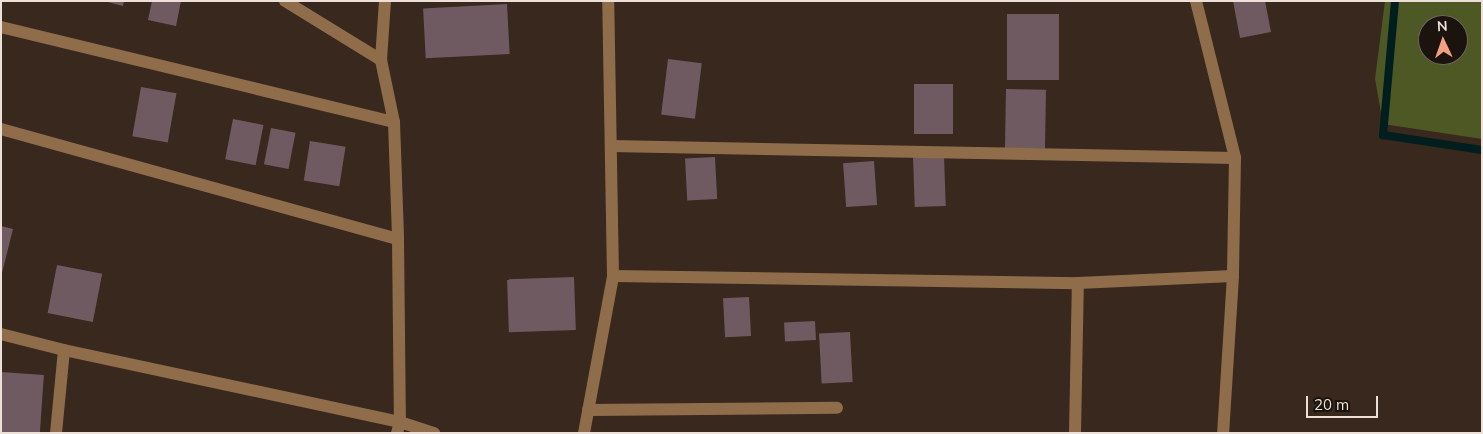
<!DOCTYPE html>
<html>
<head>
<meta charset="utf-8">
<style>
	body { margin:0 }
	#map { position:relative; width:1483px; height:434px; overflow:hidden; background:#39281e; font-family:Mulish,sans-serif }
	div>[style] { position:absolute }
	.green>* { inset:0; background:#4e5824 }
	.stream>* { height:8px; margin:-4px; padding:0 4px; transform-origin:4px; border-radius:4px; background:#011e1f }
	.building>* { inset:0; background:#705a61; transform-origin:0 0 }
	.minor>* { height:12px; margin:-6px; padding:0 6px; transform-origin:6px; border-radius:6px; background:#906d4a }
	span { translate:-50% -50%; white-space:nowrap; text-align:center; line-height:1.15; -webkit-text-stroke:4.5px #1a130e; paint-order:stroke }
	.frame { position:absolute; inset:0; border:2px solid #ece0d9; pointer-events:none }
	.north { position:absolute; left:1418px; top:15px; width:50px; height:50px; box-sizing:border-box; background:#1a130e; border:1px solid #6e655f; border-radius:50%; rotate:357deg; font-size:14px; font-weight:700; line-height:20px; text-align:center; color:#ece0d9 }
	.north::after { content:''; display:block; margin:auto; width:18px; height:22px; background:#f2a080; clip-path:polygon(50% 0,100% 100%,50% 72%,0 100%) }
	.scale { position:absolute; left:1306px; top:396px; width:72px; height:22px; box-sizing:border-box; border:2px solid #ece0d9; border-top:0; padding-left:6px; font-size:15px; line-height:18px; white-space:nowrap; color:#ece0d9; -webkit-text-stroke:4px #1a130e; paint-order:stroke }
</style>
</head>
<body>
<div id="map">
	<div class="green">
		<div style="clip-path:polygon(evenodd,1385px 1px,1482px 1px,1482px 139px,1383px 124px,1375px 79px,1385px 1px,1428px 25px,1458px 25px,1458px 55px,1428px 55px,1428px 25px)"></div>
	</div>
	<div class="stream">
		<div style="left:1395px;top:1px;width:135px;rotate:95.1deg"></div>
		<div style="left:1383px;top:135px;width:100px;rotate:8.6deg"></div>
	</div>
	<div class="building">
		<div style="clip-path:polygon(104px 1px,124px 1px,123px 6px)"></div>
		<div style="clip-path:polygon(152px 1px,181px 1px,176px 26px,148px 20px)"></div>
		<div style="clip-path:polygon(1233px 1px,1265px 1px,1271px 32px,1240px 38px)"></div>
		<div style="left:507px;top:4px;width:50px;height:84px;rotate:87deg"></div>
		<div style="left:1007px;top:14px;width:52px;height:66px"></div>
		<div style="left:668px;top:59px;width:34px;height:56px;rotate:7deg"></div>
		<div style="left:914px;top:84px;width:39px;height:50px"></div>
		<div style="left:141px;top:87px;width:36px;height:50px;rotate:10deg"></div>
		<div style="left:1006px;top:89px;width:40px;height:59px;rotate:1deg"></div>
		<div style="left:233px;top:119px;width:31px;height:41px;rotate:11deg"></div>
		<div style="left:271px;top:128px;width:25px;height:37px;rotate:11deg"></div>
		<div style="left:310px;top:141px;width:36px;height:40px;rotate:9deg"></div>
		<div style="left:944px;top:156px;width:50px;height:31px;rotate:88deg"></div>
		<div style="left:715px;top:157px;width:42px;height:30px;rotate:87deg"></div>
		<div style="left:874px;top:161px;width:44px;height:31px;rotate:86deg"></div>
		<div style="clip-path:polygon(1px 226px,13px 229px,2px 273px,1px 272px)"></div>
		<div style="left:57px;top:265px;width:46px;height:49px;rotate:11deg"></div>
		<div style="left:574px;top:277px;width:53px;height:67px;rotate:88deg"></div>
		<div style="left:749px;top:297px;width:39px;height:26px;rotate:87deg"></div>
		<div style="left:815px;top:321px;width:19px;height:31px;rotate:87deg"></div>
		<div style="left:850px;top:332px;width:50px;height:31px;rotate:87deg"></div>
		<div style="left:1px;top:372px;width:43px;height:61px;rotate:4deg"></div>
	</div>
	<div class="minor">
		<div style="left:285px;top:1px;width:113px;rotate:31.6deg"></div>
		<div style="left:385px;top:1px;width:59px;rotate:93.9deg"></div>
		<div style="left:381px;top:60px;width:63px;rotate:78.2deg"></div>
		<div style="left:394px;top:122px;width:117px;rotate:88deg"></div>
		<div style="left:398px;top:239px;width:183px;rotate:89.4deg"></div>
		<div style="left:400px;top:422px;width:11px;rotate:105deg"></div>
		<div style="left:1196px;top:1px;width:162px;rotate:76deg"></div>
		<div style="left:1235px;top:158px;width:118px;rotate:91deg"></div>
		<div style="left:1233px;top:276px;width:157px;rotate:93.6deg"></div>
		<div style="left:1px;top:27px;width:404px;rotate:13.6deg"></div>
		<div style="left:1px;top:129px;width:412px;rotate:15.5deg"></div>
		<div style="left:611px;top:146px;width:624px;rotate:1.1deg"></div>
		<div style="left:613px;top:276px;width:465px;rotate:0.9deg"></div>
		<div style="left:1078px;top:283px;width:155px;rotate:-2.6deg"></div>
		<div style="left:1px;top:334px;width:65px;rotate:14.3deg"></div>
		<div style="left:64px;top:350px;width:344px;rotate:12.1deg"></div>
		<div style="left:400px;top:422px;width:36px;rotate:18deg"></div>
		<div style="left:588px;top:410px;width:249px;rotate:-0.5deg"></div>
		<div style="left:56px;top:433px;width:83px;rotate:-84.5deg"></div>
		<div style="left:584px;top:433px;width:160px;rotate:-79.5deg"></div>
		<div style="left:613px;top:276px;width:275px;rotate:-91deg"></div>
		<div style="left:1075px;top:433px;width:150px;rotate:-88.9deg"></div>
	</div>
	<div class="frame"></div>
	<div class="north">N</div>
	<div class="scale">20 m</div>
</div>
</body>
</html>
